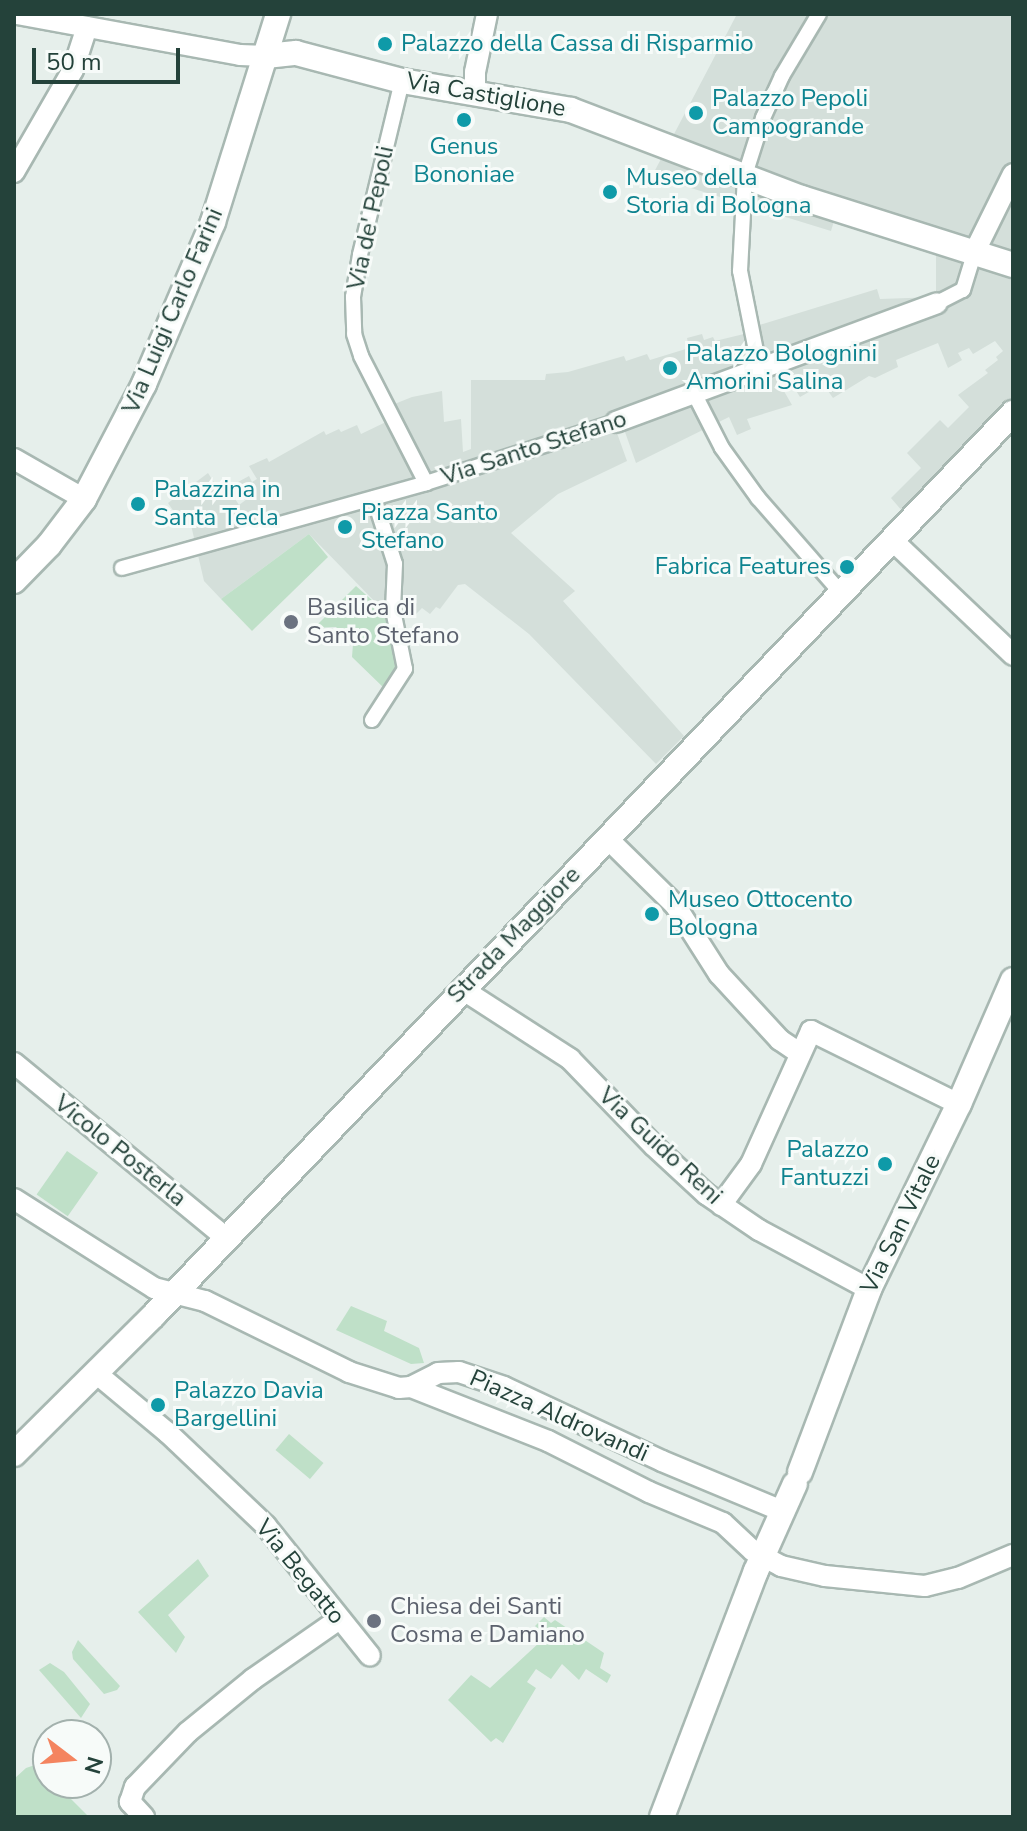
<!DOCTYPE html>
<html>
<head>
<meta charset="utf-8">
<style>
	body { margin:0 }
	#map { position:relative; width:1027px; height:1831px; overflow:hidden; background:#e6efeb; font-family:"Nunito Sans",sans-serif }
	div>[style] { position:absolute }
	.built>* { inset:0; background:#d4dfda }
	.green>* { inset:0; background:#bfe0c8; transform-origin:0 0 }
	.roads { filter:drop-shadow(2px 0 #a8b8b2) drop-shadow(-2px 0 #a8b8b2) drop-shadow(0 2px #a8b8b2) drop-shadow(0 -2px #a8b8b2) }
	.pedestrian>* { height:14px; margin:-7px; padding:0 7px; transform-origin:7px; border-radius:7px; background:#fff }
	.minor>* { height:20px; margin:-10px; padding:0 10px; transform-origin:10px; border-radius:10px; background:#fff }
	.tertiary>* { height:24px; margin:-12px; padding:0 12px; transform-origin:12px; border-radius:12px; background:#fff }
	.dots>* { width:22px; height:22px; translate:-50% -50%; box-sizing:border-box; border:4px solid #f7fbf9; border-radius:50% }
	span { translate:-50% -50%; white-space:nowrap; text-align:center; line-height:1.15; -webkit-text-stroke:6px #f7fbf9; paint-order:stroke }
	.culture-label { font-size:24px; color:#0d838f }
	.left { translate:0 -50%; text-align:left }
	.right { translate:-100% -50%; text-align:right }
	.street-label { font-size:24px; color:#24423a }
	.worship-label { font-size:24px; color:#5b616d }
	.frame { position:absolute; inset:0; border:16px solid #24423a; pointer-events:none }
	.north { position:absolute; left:32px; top:1719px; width:80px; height:80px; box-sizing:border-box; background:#f7fbf9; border:2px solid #a3b1ad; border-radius:50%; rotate:106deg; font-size:22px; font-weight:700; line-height:32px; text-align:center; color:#24423a }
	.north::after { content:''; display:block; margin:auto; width:28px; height:36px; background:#f4845f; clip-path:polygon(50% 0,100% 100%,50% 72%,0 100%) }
	.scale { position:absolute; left:32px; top:48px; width:148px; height:36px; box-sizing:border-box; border:4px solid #24423a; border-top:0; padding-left:10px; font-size:24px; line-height:28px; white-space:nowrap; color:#24423a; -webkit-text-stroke:6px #f7fbf9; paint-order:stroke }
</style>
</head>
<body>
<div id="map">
	<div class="built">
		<div style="clip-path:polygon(737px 14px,1013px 14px,1013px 425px,903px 512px,891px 498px,921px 468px,907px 453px,940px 420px,948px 428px,969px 407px,958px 395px,988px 373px,985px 370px,998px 360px,996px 357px,1003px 351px,995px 341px,973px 354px,969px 348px,958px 353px,962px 360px,948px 368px,938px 343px,896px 360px,898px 367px,875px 378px,869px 376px,833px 398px,823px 384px,800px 397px,786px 375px,777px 379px,792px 405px,747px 419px,751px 429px,737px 435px,729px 417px,636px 463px,625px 432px,617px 433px,627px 461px,558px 494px,511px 533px,575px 591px,563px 601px,684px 736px,656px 764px,529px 634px,465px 584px,458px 585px,440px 609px,436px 607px,430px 614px,422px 608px,416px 614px,402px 604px,383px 610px,309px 534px,221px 599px,204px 581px,191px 525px,183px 525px,168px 503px,208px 473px,224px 498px,232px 494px,239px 505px,247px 499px,238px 482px,249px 476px,252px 482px,257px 479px,249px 466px,267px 458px,269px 462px,324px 431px,326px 435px,339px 429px,341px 432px,357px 425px,361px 434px,388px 421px,425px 466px,392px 405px,412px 397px,442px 391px,444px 422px,461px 419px,463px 452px,471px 449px,471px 380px,545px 380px,546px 374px,568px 372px,624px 356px,626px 361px,647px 354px,650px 360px,689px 348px,687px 338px,702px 334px,704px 340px,713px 337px,715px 341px,744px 334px,751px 358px,756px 326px,877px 289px,880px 299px,936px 297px,936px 252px,834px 221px,831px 231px,652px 176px)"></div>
	</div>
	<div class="green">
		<div style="clip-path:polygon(309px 534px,328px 557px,252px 631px,221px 599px)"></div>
		<div style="clip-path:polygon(356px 586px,383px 610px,400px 672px,386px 690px,352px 657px,353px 644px,336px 627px,314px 628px)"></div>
		<div style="left:67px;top:1151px;width:38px;height:53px;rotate:35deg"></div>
		<div style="clip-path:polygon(351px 1306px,387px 1321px,384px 1331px,419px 1348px,424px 1363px,411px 1364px,336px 1330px)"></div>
		<div style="left:289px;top:1434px;width:45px;height:21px;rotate:40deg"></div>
		<div style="clip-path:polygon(198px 1559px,209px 1576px,168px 1615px,185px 1637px,176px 1653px,138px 1612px)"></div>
		<div style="clip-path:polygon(544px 1617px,551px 1623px,555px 1620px,604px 1653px,600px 1668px,611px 1675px,607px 1683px,586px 1669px,579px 1680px,562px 1664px,551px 1679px,536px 1669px,527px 1682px,536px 1688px,503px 1743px,496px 1738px,491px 1742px,448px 1700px,471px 1675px,490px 1688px,540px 1642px,538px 1639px,543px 1634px,535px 1626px)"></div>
		<div style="clip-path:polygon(78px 1640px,120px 1686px,117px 1690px,104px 1694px,73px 1659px,72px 1652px)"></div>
		<div style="clip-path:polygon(50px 1663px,64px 1672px,90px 1704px,81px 1718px,39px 1670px)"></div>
		<div style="clip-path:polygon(35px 1765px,48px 1776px,48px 1783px,55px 1783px,89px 1817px,14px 1817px,14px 1779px,26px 1768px)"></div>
	</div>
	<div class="roads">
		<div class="pedestrian">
			<div style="left:402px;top:81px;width:179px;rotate:103.6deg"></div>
			<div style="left:360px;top:255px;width:43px;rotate:99.5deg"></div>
			<div style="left:353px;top:297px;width:37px;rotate:88deg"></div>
			<div style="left:354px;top:334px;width:23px;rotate:72deg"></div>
			<div style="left:361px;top:356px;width:143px;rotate:62.9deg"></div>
			<div style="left:937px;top:303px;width:29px;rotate:-27deg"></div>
			<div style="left:963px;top:290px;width:39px;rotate:-73deg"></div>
			<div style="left:760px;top:371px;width:102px;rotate:-101.3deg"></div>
			<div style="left:740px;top:271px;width:96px;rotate:-87deg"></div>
			<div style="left:745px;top:175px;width:60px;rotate:-72.5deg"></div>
			<div style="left:763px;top:118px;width:46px;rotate:-65.7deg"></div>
			<div style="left:782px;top:76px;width:72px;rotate:-59.2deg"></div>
			<div style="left:695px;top:395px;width:59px;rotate:63deg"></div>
			<div style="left:722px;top:448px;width:62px;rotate:54.2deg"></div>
			<div style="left:758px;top:498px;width:128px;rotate:48.8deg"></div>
			<div style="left:122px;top:568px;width:316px;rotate:-15.6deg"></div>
			<div style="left:426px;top:483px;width:200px;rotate:-17.8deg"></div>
			<div style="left:372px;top:720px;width:61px;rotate:-57.1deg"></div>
			<div style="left:405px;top:669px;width:60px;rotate:-101.5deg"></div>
			<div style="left:393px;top:610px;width:46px;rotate:-87.5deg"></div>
			<div style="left:395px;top:564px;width:69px;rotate:-107.7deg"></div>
		</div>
		<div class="minor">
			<div style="left:17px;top:14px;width:227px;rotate:10.4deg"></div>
			<div style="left:240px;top:55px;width:26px;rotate:2deg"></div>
			<div style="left:475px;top:92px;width:20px;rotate:-90deg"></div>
			<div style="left:475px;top:72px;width:59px;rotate:-78.3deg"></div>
			<div style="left:14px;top:172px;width:118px;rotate:-60deg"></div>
			<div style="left:73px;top:70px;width:45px;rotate:-72deg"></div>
			<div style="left:974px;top:253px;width:88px;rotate:-63.7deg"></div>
			<div style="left:616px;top:422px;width:342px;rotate:-20.3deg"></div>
			<div style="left:14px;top:459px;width:81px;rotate:29.7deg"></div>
			<div style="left:892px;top:540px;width:167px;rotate:43.5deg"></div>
			<div style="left:607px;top:838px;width:95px;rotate:44.6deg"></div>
			<div style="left:675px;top:905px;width:82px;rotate:57.5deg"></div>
			<div style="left:719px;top:974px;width:90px;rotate:47.3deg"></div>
			<div style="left:780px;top:1040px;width:23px;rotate:34deg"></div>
			<div style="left:462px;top:989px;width:129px;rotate:32.9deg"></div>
			<div style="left:570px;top:1059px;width:121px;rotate:46deg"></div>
			<div style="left:654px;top:1146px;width:71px;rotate:42.7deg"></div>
			<div style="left:706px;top:1194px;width:64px;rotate:34.2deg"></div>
			<div style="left:759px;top:1230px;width:125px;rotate:28.2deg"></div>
			<div style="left:14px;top:1063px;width:275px;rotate:39.5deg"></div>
			<div style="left:14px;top:1199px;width:166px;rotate:32.4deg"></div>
			<div style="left:154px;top:1288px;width:53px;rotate:14.3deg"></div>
			<div style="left:205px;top:1301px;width:161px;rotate:26.2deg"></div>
			<div style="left:349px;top:1372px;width:52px;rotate:17.7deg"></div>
			<div style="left:399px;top:1388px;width:12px;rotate:-5deg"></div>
			<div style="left:411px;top:1387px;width:30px;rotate:-27deg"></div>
			<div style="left:438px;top:1373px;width:21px;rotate:-3deg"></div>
			<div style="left:459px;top:1372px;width:47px;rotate:18.4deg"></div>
			<div style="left:504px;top:1387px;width:174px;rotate:25.1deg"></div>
			<div style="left:662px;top:1461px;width:130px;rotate:22.6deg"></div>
			<div style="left:721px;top:1205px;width:51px;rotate:-53.8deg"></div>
			<div style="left:751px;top:1164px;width:146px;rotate:-65.7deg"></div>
			<div style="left:811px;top:1031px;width:165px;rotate:26.3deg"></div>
			<div style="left:96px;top:1373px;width:94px;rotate:39.8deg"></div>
			<div style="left:168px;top:1433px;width:135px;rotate:43.5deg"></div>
			<div style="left:266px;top:1526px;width:166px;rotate:51.3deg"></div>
			<div style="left:411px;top:1387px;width:147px;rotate:21.5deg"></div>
			<div style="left:548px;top:1441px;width:113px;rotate:26.8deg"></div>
			<div style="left:649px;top:1492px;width:80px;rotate:22.7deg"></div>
			<div style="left:723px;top:1523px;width:41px;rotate:43deg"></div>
			<div style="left:753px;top:1551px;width:32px;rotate:28deg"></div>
			<div style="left:781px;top:1566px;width:45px;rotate:12.8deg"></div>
			<div style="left:825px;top:1576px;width:100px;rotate:5.7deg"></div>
			<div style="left:925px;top:1586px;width:34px;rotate:-14deg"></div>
			<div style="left:958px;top:1578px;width:60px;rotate:-22.7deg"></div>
			<div style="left:144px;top:1817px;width:21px;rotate:-133deg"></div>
			<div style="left:130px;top:1802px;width:16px;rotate:-72deg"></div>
			<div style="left:135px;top:1787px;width:76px;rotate:-46.1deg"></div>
			<div style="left:188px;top:1732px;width:84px;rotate:-39.2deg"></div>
			<div style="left:253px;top:1679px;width:103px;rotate:-34.8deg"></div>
		</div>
		<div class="tertiary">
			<div style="left:266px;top:56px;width:30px;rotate:-6deg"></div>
			<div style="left:296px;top:53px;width:110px;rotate:14.8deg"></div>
			<div style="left:402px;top:81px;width:171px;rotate:9.7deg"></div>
			<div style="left:571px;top:110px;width:247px;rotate:20.9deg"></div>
			<div style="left:802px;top:198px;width:221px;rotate:17.6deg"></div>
			<div style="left:14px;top:581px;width:50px;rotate:-45.8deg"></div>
			<div style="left:49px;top:545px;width:58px;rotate:-52.7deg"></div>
			<div style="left:84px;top:499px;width:130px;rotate:-62.4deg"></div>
			<div style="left:144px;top:384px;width:176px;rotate:-66.9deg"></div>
			<div style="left:213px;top:222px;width:218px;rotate:-72.6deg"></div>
			<div style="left:14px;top:1454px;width:197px;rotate:-44.8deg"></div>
			<div style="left:154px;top:1315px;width:1246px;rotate:-46.4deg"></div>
			<div style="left:800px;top:1472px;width:196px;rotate:-69.3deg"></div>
			<div style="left:869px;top:1289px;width:206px;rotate:-64.1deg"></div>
			<div style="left:959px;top:1104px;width:135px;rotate:-66.5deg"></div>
			<div style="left:662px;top:1817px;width:263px;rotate:-69.1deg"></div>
			<div style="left:756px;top:1571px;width:95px;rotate:-65.9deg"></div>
		</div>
	</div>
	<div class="dots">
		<div style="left:385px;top:44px;background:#0f9aa8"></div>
		<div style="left:696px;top:113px;background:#0f9aa8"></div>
		<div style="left:464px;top:120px;background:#0f9aa8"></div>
		<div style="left:610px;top:192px;background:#0f9aa8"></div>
		<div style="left:670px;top:368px;background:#0f9aa8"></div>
		<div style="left:138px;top:504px;background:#0f9aa8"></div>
		<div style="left:345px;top:527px;background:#0f9aa8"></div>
		<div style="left:847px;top:567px;background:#0f9aa8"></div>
		<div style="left:291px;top:622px;background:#6b7280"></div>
		<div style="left:652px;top:914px;background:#0f9aa8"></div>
		<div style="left:885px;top:1164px;background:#0f9aa8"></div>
		<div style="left:158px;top:1405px;background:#0f9aa8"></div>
		<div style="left:374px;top:1621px;background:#6b7280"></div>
	</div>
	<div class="culture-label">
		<span class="left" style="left:401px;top:44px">Palazzo della Cassa di Risparmio</span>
		<span class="left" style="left:712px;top:113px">Palazzo Pepoli<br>Campogrande</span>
		<span style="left:464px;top:161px">Genus<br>Bononiae</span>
		<span class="left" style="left:626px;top:192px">Museo della<br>Storia di Bologna</span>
		<span class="left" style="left:686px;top:368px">Palazzo Bolognini<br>Amorini Salina</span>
		<span class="left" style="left:154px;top:504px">Palazzina in<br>Santa Tecla</span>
		<span class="left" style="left:361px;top:527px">Piazza Santo<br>Stefano</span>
		<span class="right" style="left:831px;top:567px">Fabrica Features</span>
		<span class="left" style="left:668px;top:914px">Museo Ottocento<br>Bologna</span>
		<span class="right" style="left:869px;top:1164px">Palazzo<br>Fantuzzi</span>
		<span class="left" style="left:174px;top:1405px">Palazzo Davia<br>Bargellini</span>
	</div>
	<div class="street-label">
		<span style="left:486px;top:95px;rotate:10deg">Via Castiglione</span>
		<span style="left:371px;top:218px;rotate:-78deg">Via de' Pepoli</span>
		<span style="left:173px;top:311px;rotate:-67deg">Via Luigi Carlo Farini</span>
		<span style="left:534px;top:448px;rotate:-18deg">Via Santo Stefano</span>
		<span style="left:514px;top:935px;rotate:-46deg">Strada Maggiore</span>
		<span style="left:660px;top:1146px;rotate:43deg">Via Guido Reni</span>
		<span style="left:120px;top:1151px;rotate:39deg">Vicolo Posterla</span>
		<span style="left:901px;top:1224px;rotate:-64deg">Via San Vitale</span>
		<span style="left:559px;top:1416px;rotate:24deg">Piazza Aldrovandi</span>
		<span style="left:300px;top:1572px;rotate:51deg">Via Begatto</span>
	</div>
	<div class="worship-label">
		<span class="left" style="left:307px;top:622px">Basilica di<br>Santo Stefano</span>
		<span class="left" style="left:390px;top:1621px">Chiesa dei Santi<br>Cosma e Damiano</span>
	</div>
	<div class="frame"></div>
	<div class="north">N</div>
	<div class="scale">50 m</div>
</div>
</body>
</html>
